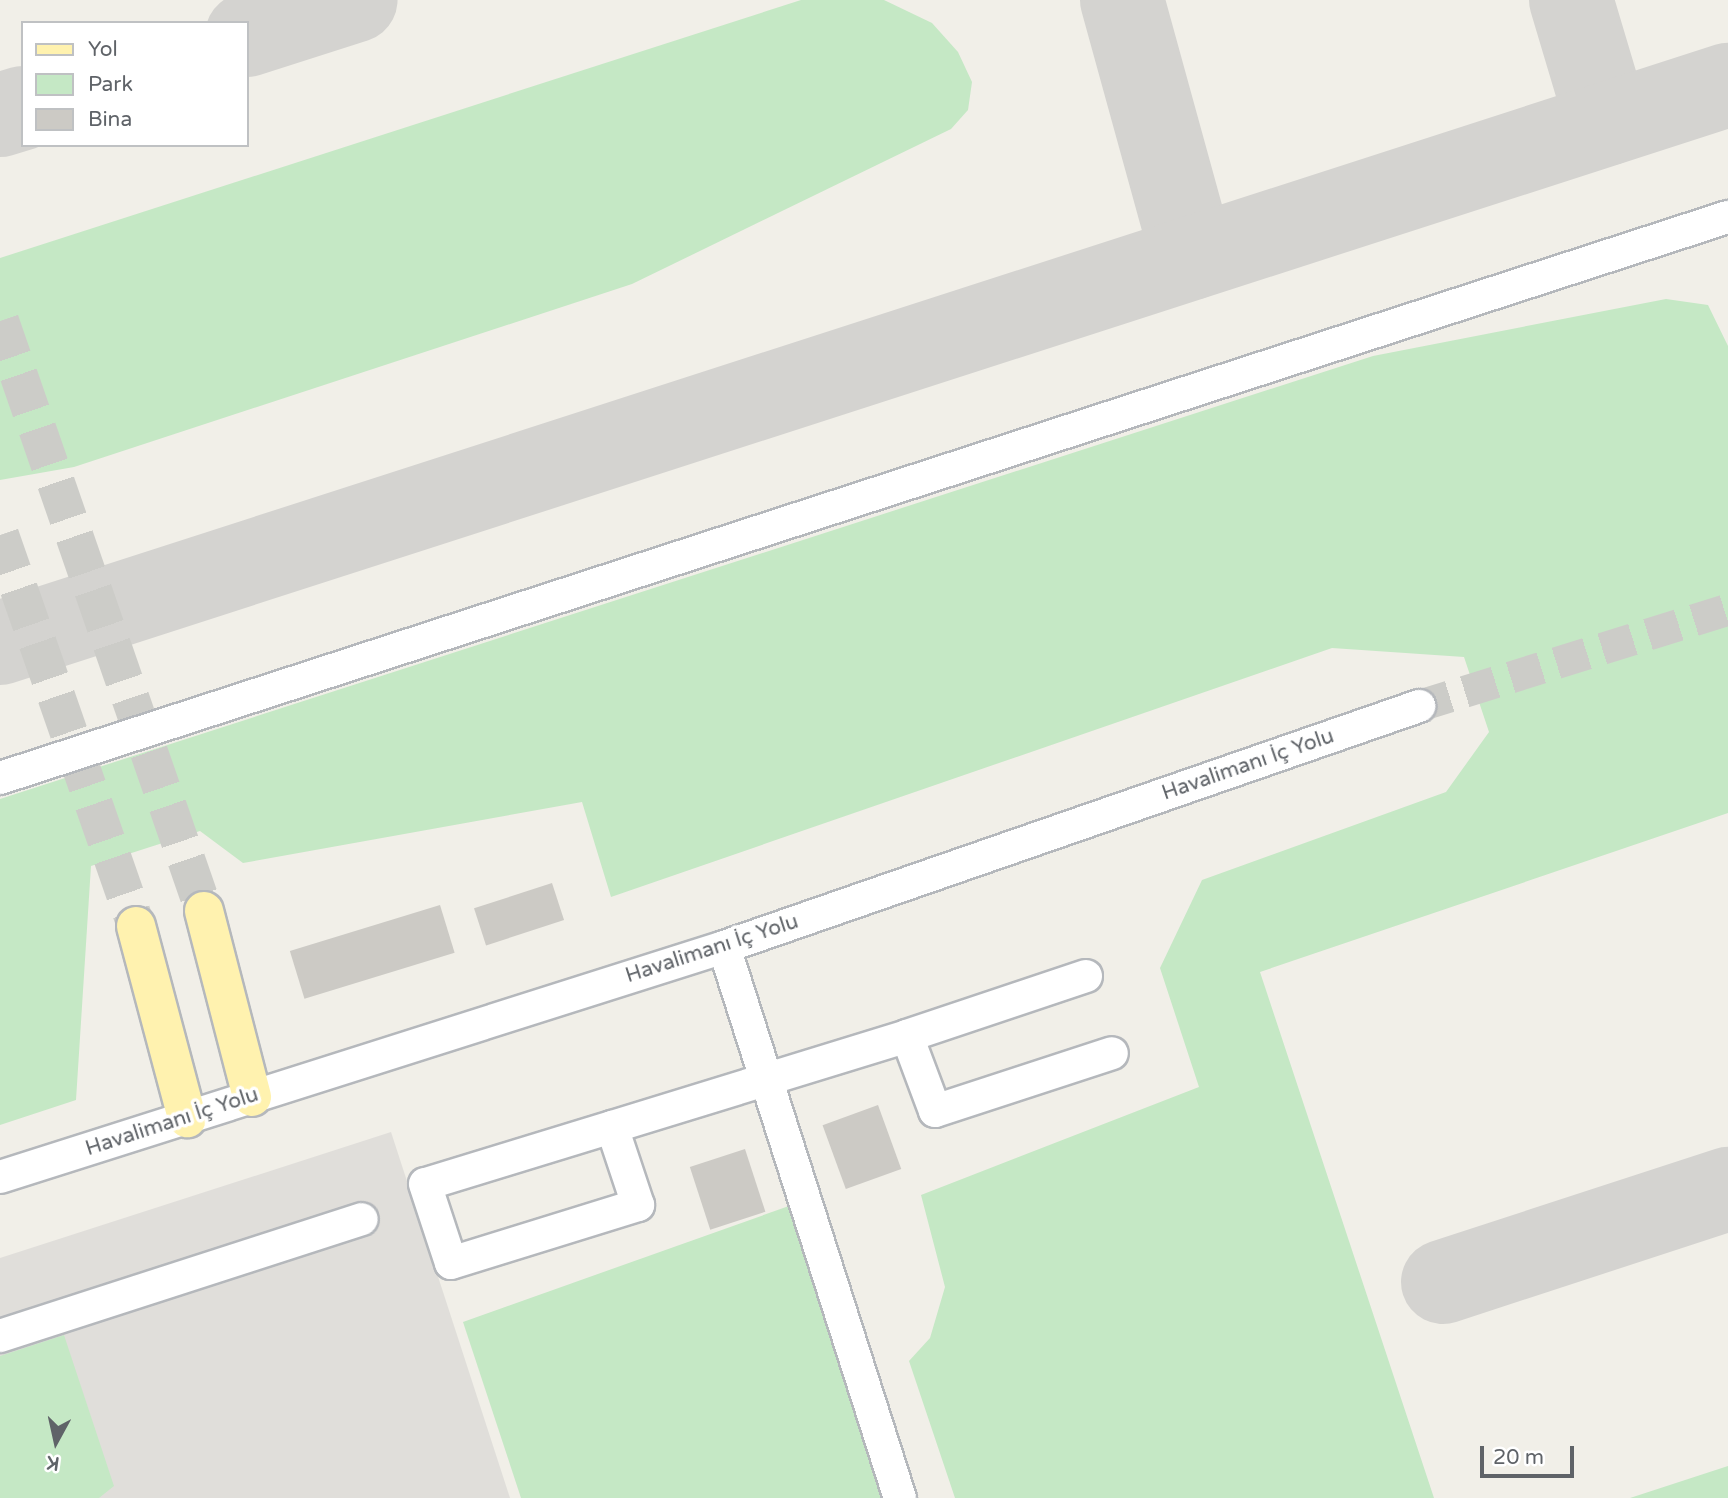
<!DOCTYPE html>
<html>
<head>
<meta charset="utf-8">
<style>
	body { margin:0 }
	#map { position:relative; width:1728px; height:1498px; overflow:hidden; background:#f1efe8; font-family:"Varela Round",sans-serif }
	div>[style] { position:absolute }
	.industrial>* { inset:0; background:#e0deda }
	.green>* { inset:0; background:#c5e8c5 }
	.taxiway>* { height:84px; margin:-42px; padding:0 42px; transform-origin:42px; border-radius:42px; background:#d4d3d0 }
	.building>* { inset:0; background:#cccac5; transform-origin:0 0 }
	.minor-tunnel>* { height:32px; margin-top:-16px; transform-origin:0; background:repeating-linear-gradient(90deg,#ccccc8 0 32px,transparent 0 48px) }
	.major-tunnel>* { height:38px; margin-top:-19px; transform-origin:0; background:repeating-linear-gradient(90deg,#ccccc8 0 38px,transparent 0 57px) }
	.roads { filter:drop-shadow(2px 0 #b5b8bc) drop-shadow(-2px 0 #b5b8bc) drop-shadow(0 2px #b5b8bc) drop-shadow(0 -2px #b5b8bc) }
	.minor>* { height:32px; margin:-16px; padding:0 16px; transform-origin:16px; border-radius:16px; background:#fff }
	.major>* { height:38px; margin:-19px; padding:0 19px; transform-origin:19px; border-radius:19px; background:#fff2af }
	span { translate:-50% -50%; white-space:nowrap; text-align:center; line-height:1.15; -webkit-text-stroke:7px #fff; paint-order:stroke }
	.street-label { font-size:21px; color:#5f6368 }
	.legend { position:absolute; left:21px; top:21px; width:228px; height:126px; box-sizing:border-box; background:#fff; border:2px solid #bfc1c3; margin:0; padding:9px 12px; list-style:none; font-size:21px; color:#5f6368 }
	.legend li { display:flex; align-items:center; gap:14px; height:35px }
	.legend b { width:35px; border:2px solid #bfc1c3 }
	.north { position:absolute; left:21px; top:1407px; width:70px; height:70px; -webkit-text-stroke:5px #fff; paint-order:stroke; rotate:188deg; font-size:19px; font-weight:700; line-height:28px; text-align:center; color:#5f6368 }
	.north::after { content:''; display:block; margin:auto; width:24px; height:32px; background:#5f6368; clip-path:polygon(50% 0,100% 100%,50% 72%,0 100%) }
	.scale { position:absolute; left:1480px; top:1446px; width:94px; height:32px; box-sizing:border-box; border:4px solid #5f6368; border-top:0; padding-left:9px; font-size:21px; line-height:24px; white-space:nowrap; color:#5f6368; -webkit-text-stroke:5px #fff; paint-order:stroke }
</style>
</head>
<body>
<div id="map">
	<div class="industrial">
		<div style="clip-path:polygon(391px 1132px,510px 1498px,0 1498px,0 1258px)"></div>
	</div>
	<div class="green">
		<div style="clip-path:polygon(801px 0,884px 0,932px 23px,958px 52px,972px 82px,968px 110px,951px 129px,632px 284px,74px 467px,0 480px,0 258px)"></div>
		<div style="clip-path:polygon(1666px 299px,1708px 305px,1728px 346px,1728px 813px,1260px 972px,1434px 1498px,955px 1498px,909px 1361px,930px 1338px,945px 1287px,921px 1195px,1199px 1087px,1160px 968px,1202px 880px,1446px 792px,1489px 732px,1464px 657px,1332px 648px,611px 897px,582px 802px,243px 863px,200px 831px,91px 866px,76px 1100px,0 1125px,0 799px,1373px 356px)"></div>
		<div style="clip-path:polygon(803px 1201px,900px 1498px,521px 1498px,463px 1322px)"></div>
		<div style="clip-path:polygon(64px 1335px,114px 1486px,99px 1498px,0 1498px,0 1356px)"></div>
		<div style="clip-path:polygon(1728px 1466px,1728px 1498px,1630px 1498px)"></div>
	</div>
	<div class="taxiway">
		<div style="left:1122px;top:0;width:267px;rotate:74.6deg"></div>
		<div style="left:1571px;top:0;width:129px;rotate:73.4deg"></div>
		<div style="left:247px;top:35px;width:114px;rotate:-17.8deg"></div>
		<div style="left:0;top:115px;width:24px;rotate:-17deg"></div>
		<div style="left:0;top:643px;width:1816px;rotate:-17.9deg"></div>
		<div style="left:1443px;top:1282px;width:300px;rotate:-18.1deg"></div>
	</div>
	<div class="building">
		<div style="left:552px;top:883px;width:39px;height:82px;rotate:72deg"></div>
		<div style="left:440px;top:905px;width:50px;height:157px;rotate:73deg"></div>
		<div style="left:878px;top:1105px;width:68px;height:59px;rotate:70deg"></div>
		<div style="left:745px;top:1149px;width:66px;height:58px;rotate:72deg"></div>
	</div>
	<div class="minor-tunnel">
		<div style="left:1419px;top:706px;width:324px;rotate:-17.3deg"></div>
	</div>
	<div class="major-tunnel">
		<div style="left:0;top:321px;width:624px;rotate:70.93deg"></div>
		<div style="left:0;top:535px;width:414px;rotate:70.8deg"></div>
	</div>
	<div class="roads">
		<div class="minor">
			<div style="left:0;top:778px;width:1817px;rotate:-17.99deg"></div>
			<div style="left:724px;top:947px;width:578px;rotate:72.29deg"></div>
			<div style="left:1086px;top:976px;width:189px;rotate:161.5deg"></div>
			<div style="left:907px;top:1036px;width:80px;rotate:69.5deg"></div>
			<div style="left:935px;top:1111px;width:186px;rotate:-18.1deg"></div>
			<div style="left:612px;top:1127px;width:195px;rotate:163deg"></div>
			<div style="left:425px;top:1184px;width:83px;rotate:71.8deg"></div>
			<div style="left:451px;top:1263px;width:196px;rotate:-17.2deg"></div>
			<div style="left:638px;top:1205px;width:82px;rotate:-108.4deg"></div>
			<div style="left:612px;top:1127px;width:309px;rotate:-17.1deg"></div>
			<div style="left:0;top:1177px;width:760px;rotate:-17.62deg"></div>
			<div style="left:724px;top:947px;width:736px;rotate:-19.12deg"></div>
			<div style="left:0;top:1336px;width:380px;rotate:-17.9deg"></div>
		</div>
		<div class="major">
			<div style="left:204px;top:911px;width:192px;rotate:75.5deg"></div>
			<div style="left:136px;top:926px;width:199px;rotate:75.1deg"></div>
		</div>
	</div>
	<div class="street-label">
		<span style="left:1248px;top:765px;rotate:-19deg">Havalimanı İç Yolu</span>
		<span style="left:712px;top:949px;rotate:-18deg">Havalimanı İç Yolu</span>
		<span style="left:172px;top:1122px;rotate:-18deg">Havalimanı İç Yolu</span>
	</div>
	<ul class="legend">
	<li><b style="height:9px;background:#fff2af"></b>Yol</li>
	<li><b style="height:19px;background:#c5e8c5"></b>Park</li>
	<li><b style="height:19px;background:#cccac5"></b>Bina</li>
	</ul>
	<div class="north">K</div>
	<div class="scale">20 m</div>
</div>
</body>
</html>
